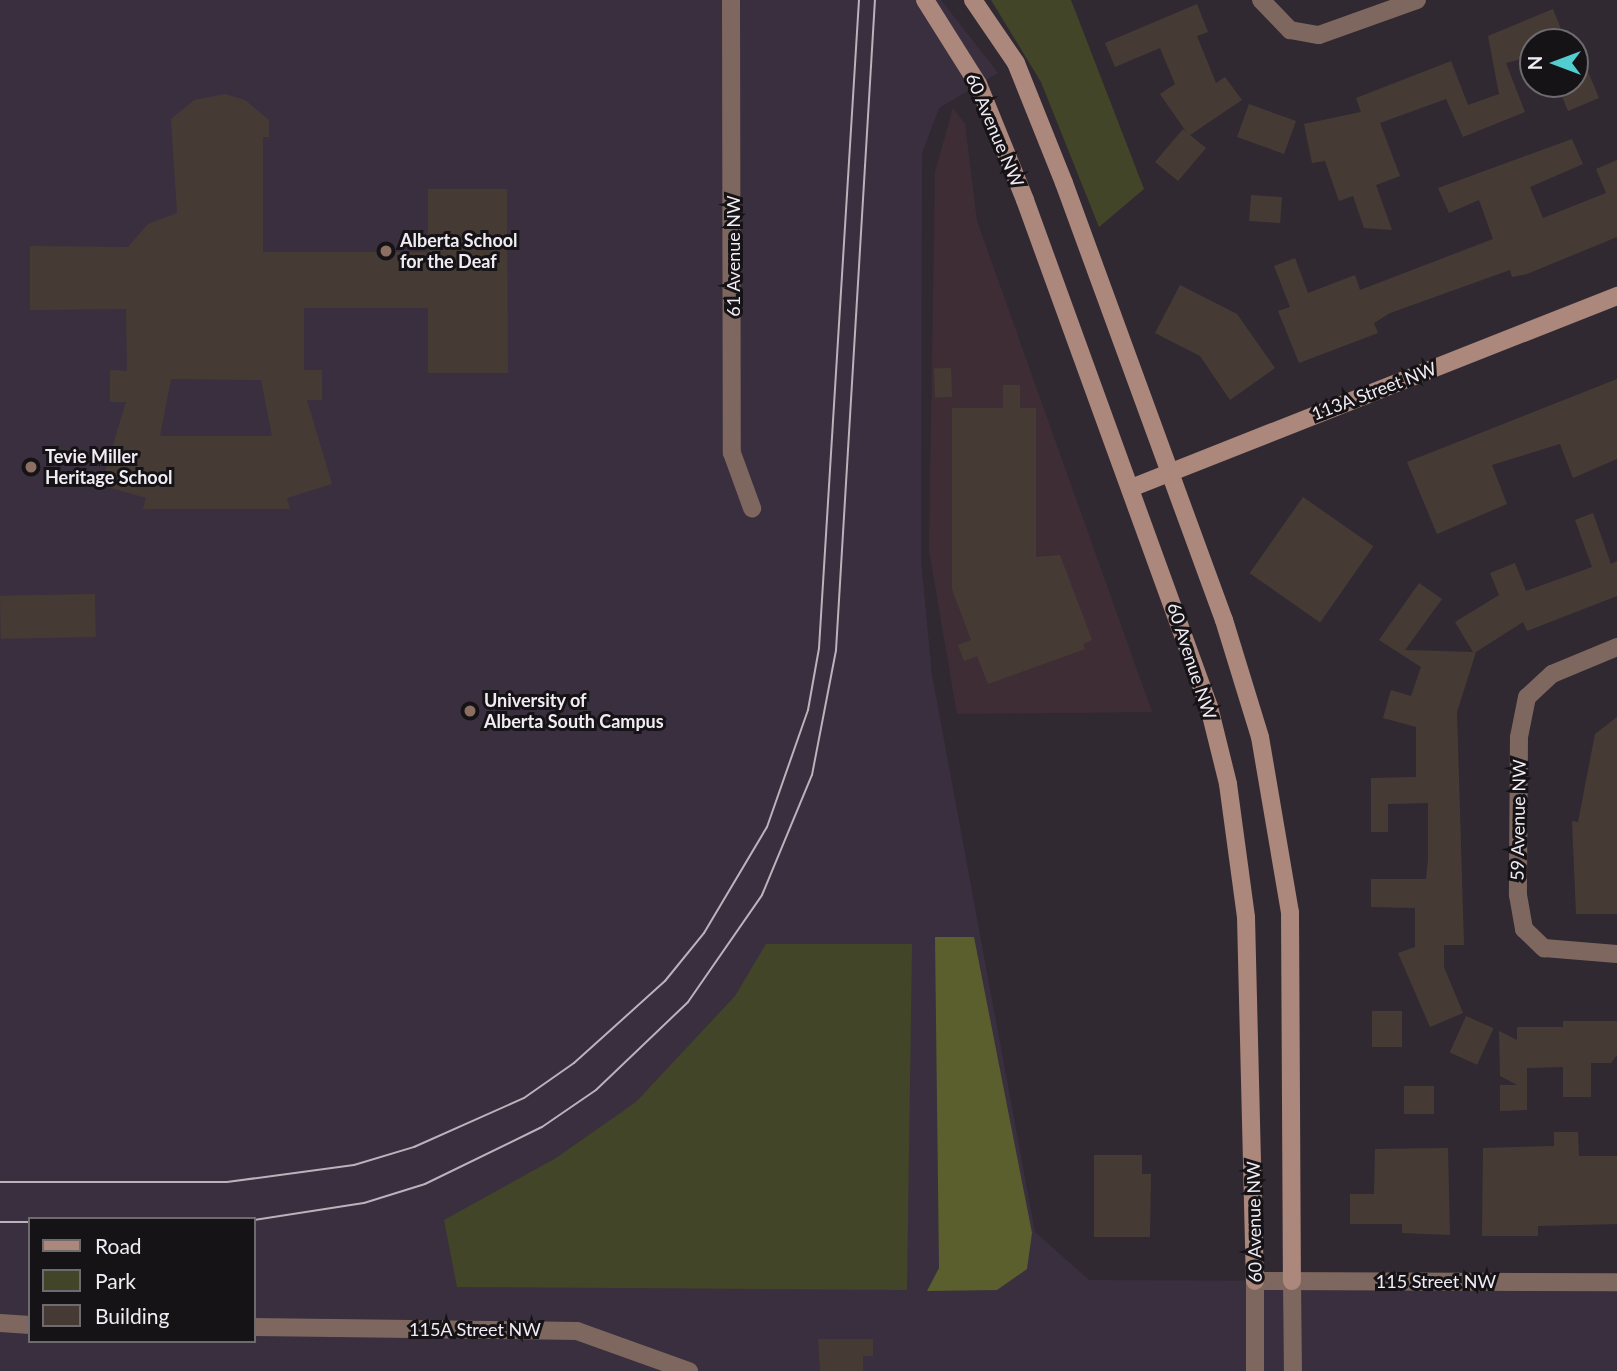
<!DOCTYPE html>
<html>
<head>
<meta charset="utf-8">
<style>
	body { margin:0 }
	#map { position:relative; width:1617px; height:1371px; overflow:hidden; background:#302932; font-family:Lato,sans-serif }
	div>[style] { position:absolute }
	.built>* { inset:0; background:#3a2f3e }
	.industrial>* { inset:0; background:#3f2d36 }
	.green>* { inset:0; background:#424527 }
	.forest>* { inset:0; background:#5b5f2d }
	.building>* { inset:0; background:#463b34; transform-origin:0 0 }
	.street>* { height:18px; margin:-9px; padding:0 9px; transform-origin:9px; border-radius:9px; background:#7e675f }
	.secondary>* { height:18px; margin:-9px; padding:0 9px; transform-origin:9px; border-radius:9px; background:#ac877b }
	.tram>* { height:2px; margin:-1px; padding:0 1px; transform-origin:1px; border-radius:1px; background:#b9b3bb }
	.dots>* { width:19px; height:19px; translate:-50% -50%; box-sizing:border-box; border:4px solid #161317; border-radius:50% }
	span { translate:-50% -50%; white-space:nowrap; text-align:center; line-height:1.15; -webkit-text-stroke:6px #161317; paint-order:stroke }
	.street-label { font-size:18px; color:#f1ecf3 }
	.poi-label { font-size:18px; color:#f1ecf3; font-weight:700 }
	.left { translate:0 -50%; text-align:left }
	.legend { position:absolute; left:28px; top:1217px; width:228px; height:126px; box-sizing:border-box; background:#161317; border:2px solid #6e6a6f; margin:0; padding:9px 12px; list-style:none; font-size:21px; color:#f1ecf3 }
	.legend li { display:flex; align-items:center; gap:14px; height:35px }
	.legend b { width:35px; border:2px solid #6e6a6f }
	.north { position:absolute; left:1519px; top:28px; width:70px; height:70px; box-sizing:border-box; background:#161317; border:2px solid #6e6a6f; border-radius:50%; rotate:270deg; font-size:19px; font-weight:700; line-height:28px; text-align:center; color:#f1ecf3 }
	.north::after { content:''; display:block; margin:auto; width:24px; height:32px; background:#52cdd0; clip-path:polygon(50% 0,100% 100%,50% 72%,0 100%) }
</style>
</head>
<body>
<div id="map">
	<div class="built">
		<div style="clip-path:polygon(evenodd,0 0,941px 0,998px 73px,939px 108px,922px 153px,921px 560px,932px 675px,1035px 1232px,1089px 1280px,1617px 1282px,1617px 1371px,0 1371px,0 0,30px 1219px,254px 1219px,254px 1341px,30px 1341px,30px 1219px)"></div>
	</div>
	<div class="industrial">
		<div style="clip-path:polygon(953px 108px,965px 124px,977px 221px,1152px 712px,957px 714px,929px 550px,935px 172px)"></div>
	</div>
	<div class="green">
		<div style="clip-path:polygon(991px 0,1071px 0,1144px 189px,1099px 227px,1041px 82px)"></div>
		<div style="clip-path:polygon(766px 944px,912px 944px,907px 1290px,457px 1287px,444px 1220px,556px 1158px,636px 1102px,735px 996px)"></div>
	</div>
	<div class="forest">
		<div style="clip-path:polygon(935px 937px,974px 937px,1032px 1233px,1027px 1269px,997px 1290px,927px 1291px,939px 1268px)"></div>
	</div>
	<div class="building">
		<div style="clip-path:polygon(1197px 4px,1208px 32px,1197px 36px,1216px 83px,1225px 77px,1242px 100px,1190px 135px,1206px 148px,1178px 181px,1155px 162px,1183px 129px,1187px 133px,1160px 94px,1175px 84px,1160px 48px,1115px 67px,1105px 43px)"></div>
		<div style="clip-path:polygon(1553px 9px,1566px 42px,1533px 42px,1533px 56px,1506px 63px,1525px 112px,1463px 137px,1446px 99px,1380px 123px,1400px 176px,1376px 185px,1392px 230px,1364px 228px,1353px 196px,1339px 201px,1325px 161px,1312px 163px,1304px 124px,1361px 112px,1356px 98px,1451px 61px,1468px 105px,1499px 94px,1488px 36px)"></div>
		<div style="clip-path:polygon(1575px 40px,1599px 98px,1568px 111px,1557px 84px,1575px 84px)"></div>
		<div style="clip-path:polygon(evenodd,225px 94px,245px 100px,269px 120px,269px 137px,263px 137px,263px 252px,428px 252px,428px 189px,507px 189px,508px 373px,428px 373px,428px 308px,304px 308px,304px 370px,322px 370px,322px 400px,307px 400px,332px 484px,287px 498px,290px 509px,143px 509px,146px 498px,101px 485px,126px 402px,110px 402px,110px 370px,127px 371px,126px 309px,30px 310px,30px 246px,128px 247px,148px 224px,177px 213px,171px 119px,194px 100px,225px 94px,171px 379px,261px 380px,272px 436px,160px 436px,171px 379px)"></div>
		<div style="left:1249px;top:104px;width:50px;height:35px;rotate:20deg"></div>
		<div style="clip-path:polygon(1572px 139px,1583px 164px,1530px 187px,1543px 218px,1606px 193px,1596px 169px,1617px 160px,1617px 237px,1527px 274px,1512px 277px,1510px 270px,1390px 313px,1374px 323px,1378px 333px,1299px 363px,1278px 311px,1290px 307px,1274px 266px,1295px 258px,1308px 293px,1355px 275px,1360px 290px,1493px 239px,1479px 200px,1449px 213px,1438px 188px)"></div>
		<div style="left:1251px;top:195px;width:31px;height:26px;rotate:4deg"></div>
		<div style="clip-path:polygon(1180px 285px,1237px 314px,1275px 368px,1230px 400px,1200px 356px,1155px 333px)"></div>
		<div style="left:951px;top:368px;width:29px;height:17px;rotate:88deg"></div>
		<div style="clip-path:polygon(1617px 379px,1617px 459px,1573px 478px,1560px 444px,1492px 465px,1507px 504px,1437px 534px,1407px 462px)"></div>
		<div style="clip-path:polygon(1003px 385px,1020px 385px,1020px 408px,1036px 408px,1036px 557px,1060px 555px,1092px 640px,1083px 644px,1085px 649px,988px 684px,977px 656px,964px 661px,958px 645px,971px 640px,952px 589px,952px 408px,1003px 408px)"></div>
		<div style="left:1303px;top:497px;width:86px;height:93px;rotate:35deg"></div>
		<div style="clip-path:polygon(1593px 513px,1611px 564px,1617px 561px,1617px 596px,1527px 631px,1523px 622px,1476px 652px,1457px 712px,1464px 945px,1444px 945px,1444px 967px,1463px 1013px,1430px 1027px,1398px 953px,1415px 947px,1415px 908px,1371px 907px,1371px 879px,1426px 879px,1428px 860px,1428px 803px,1388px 804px,1388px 832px,1371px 832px,1371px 778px,1416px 777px,1416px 727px,1383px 718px,1391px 690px,1411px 696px,1421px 667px,1379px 640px,1419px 583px,1442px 599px,1405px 650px,1473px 652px,1455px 622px,1499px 595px,1490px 573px,1515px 563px,1526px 591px,1592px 567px,1575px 520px)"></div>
		<div style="left:95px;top:594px;width:43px;height:95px;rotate:89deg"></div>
		<div style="clip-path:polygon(1617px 717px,1617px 914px,1576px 914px,1572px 821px,1578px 822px,1595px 734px)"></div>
		<div style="left:1372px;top:1011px;width:30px;height:36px"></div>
		<div style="left:1466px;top:1016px;width:30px;height:40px;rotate:24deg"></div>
		<div style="clip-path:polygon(1563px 1021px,1617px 1021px,1617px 1055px,1611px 1063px,1591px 1063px,1591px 1097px,1563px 1097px,1563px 1067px,1527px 1068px,1527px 1110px,1500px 1111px,1500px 1085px,1517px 1085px,1500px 1076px,1499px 1031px,1517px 1040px,1517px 1027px,1563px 1027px)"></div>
		<div style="left:1404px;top:1086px;width:30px;height:28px"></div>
		<div style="clip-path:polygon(1554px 1132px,1578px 1132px,1579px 1156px,1617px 1156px,1617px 1224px,1538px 1226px,1538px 1236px,1482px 1236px,1483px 1148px,1554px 1146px)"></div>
		<div style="clip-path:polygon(1448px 1148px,1450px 1235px,1402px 1233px,1402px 1224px,1350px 1224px,1350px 1194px,1374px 1194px,1375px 1149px)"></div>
		<div style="clip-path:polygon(1094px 1155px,1142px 1155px,1142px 1174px,1151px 1174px,1150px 1237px,1094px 1237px)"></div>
		<div style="clip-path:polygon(818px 1339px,873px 1339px,873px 1356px,863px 1356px,863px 1371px,820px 1371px)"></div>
	</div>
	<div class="street">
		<div style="left:731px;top:0;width:453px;rotate:89.9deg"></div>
		<div style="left:732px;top:453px;width:59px;rotate:70deg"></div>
		<div style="left:1261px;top:0;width:42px;rotate:46deg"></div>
		<div style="left:1290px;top:30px;width:29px;rotate:10deg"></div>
		<div style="left:1319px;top:35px;width:104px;rotate:-19.7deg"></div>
		<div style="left:1617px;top:647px;width:70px;rotate:157.4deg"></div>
		<div style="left:1552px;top:674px;width:34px;rotate:137deg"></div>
		<div style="left:1527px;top:697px;width:41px;rotate:101.3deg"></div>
		<div style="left:1519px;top:737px;width:158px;rotate:90.4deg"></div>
		<div style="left:1518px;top:895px;width:35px;rotate:80deg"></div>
		<div style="left:1524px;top:929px;width:28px;rotate:44deg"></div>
		<div style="left:1544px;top:948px;width:73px;rotate:4.7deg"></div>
		<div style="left:1292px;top:1281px;width:90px;rotate:89.4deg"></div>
		<div style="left:0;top:1323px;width:30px;rotate:4deg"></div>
		<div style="left:254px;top:1327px;width:323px;rotate:0.7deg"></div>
		<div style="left:577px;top:1331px;width:119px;rotate:19.7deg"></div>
		<div style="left:1255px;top:1371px;width:90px;rotate:-90deg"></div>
		<div style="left:1255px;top:1281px;width:362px;rotate:0.2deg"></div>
	</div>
	<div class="secondary">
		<div style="left:925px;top:0;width:99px;rotate:57.8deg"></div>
		<div style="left:978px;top:84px;width:125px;rotate:67.9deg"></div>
		<div style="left:1025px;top:200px;width:539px;rotate:70.05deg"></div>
		<div style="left:1209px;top:707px;width:79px;rotate:76.1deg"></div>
		<div style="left:1228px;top:784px;width:134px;rotate:82.3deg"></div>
		<div style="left:1246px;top:917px;width:364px;rotate:88.6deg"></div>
		<div style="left:973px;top:0;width:76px;rotate:55.7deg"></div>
		<div style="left:1016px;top:63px;width:129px;rotate:68.2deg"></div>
		<div style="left:1064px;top:183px;width:465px;rotate:69.9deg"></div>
		<div style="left:1224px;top:620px;width:122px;rotate:72.9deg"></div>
		<div style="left:1260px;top:737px;width:178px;rotate:80.3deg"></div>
		<div style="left:1290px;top:912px;width:369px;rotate:89.7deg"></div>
		<div style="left:1131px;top:488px;width:523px;rotate:-21.56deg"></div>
	</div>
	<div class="tram">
		<div style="left:0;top:1182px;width:227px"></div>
		<div style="left:227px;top:1182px;width:128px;rotate:-7.6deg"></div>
		<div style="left:354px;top:1165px;width:63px;rotate:-16.7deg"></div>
		<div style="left:414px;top:1147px;width:120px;rotate:-24deg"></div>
		<div style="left:524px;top:1098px;width:61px;rotate:-35deg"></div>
		<div style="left:574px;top:1063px;width:122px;rotate:-42deg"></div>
		<div style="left:665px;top:981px;width:62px;rotate:-50.9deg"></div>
		<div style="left:704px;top:933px;width:123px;rotate:-59.3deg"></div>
		<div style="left:767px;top:827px;width:124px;rotate:-70.7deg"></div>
		<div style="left:808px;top:710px;width:63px;rotate:-79.9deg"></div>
		<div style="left:819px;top:648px;width:649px;rotate:-86.47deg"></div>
		<div style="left:254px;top:1220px;width:111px;rotate:-8.8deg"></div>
		<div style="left:364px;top:1203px;width:64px;rotate:-17.3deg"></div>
		<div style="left:425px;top:1184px;width:130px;rotate:-26deg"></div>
		<div style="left:542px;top:1127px;width:65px;rotate:-34.4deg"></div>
		<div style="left:596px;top:1090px;width:127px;rotate:-43.7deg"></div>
		<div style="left:688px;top:1002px;width:130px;rotate:-55.3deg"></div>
		<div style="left:762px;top:895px;width:130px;rotate:-67.4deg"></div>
		<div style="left:812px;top:775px;width:127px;rotate:-79.1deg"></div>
		<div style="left:836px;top:650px;width:651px;rotate:-86.57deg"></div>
		<div style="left:0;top:1222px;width:30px"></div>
	</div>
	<div class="dots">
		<div style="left:386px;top:251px;background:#8d6e63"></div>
		<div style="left:31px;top:467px;background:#8d6e63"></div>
		<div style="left:470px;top:711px;background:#8d6e63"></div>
	</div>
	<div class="street-label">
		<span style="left:995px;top:130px;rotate:67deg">60 Avenue NW</span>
		<span style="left:733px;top:256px;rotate:-90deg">61 Avenue NW</span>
		<span style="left:1374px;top:391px;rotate:-21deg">113A Street NW</span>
		<span style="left:1192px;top:661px;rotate:72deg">60 Avenue NW</span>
		<span style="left:1518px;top:820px;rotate:-89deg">59 Avenue NW</span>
		<span style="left:1254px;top:1222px;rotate:-91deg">60 Avenue NW</span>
		<span style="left:1436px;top:1281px">115 Street NW</span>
		<span style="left:475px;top:1329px">115A Street NW</span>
	</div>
	<div class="poi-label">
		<span class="left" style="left:400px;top:251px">Alberta School<br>for the Deaf</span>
		<span class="left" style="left:45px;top:467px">Tevie Miller<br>Heritage School</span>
		<span class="left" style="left:484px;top:711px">University of<br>Alberta South Campus</span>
	</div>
	<ul class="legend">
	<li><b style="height:9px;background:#ac877b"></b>Road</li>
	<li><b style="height:19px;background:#424527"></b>Park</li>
	<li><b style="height:19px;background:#463b34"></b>Building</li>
	</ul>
	<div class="north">N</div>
</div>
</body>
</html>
